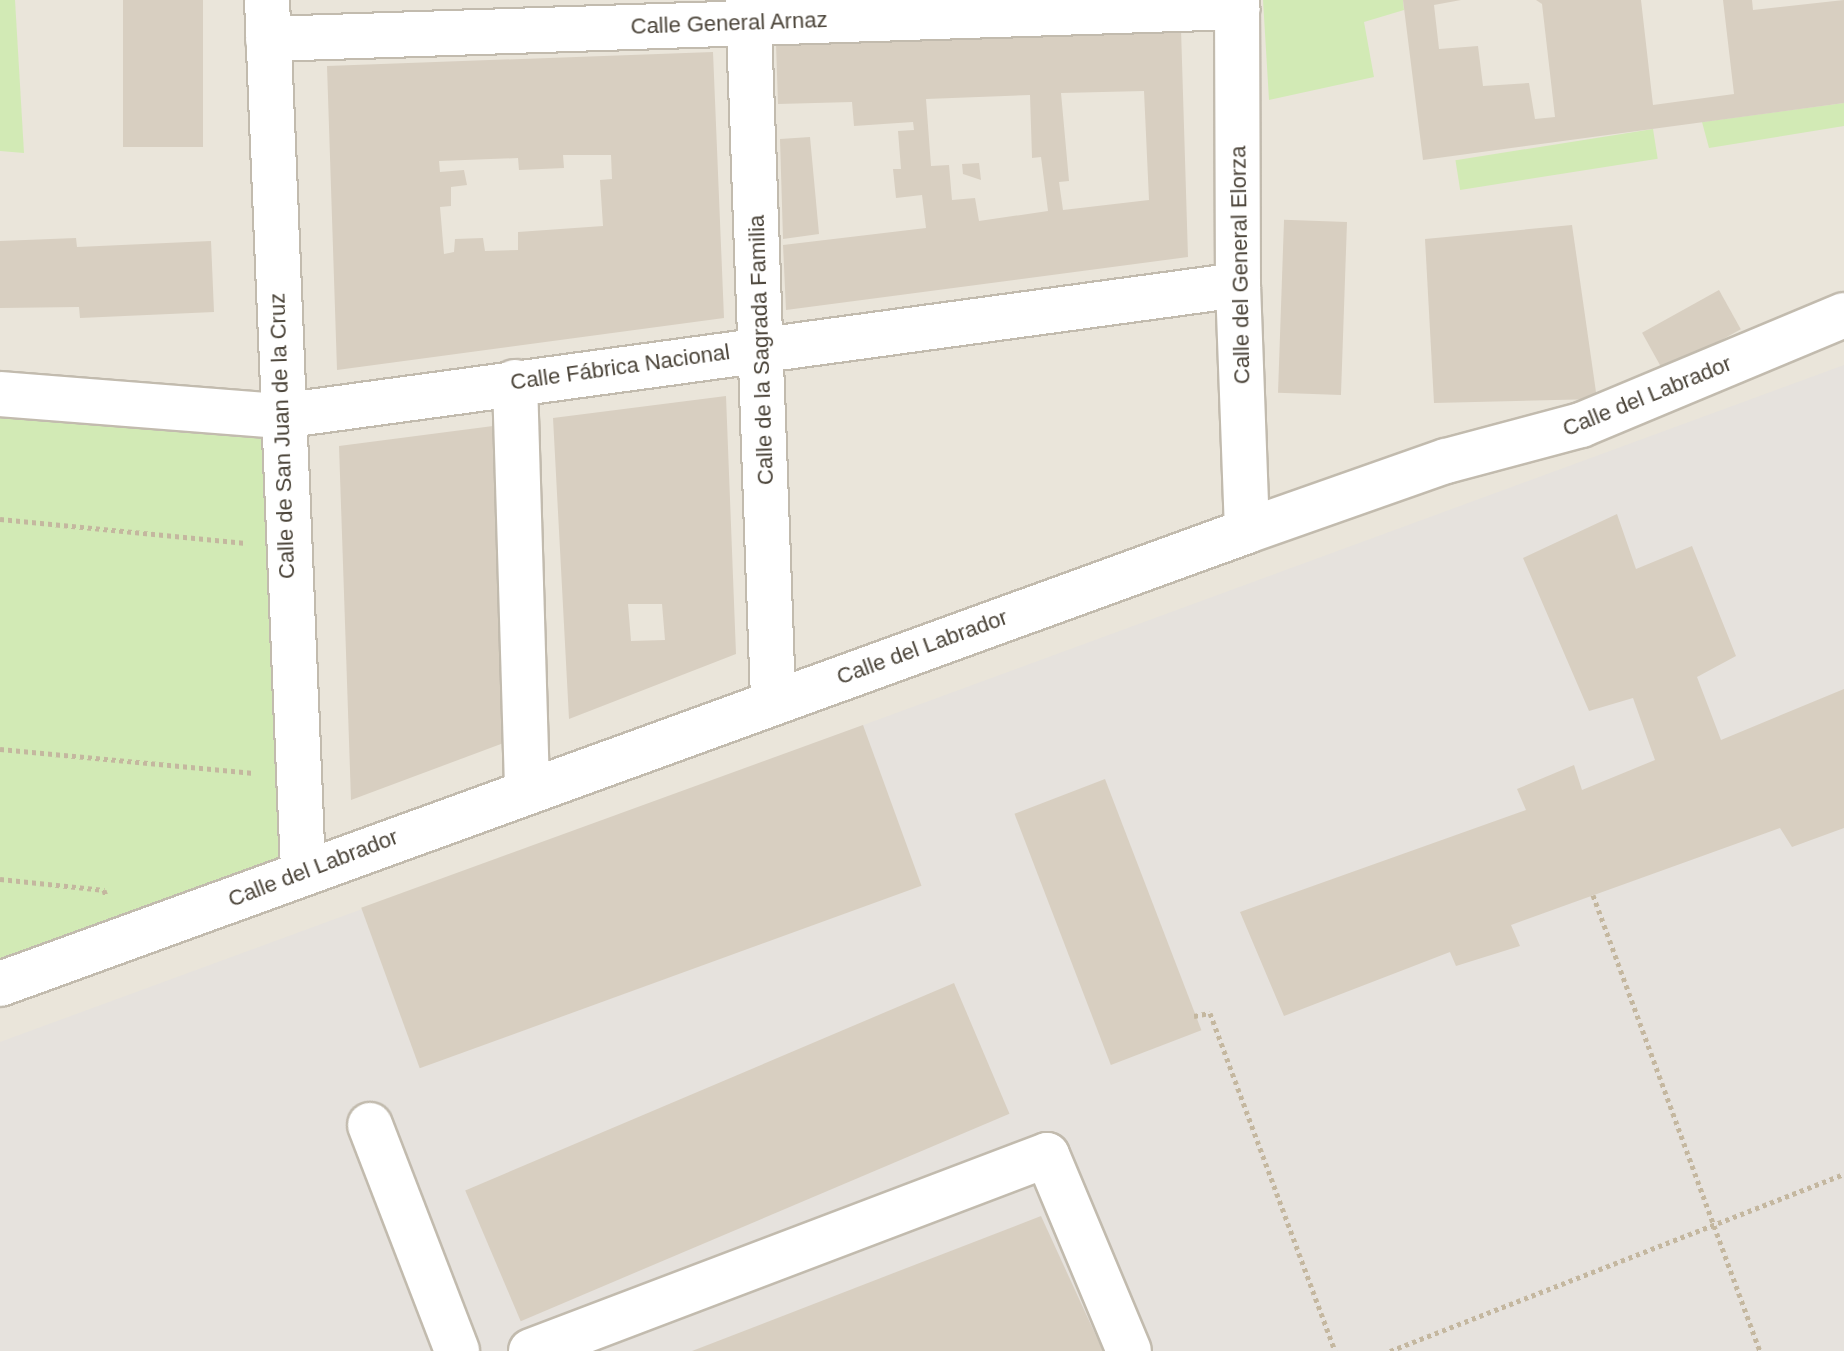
<!DOCTYPE html>
<html>
<head>
<meta charset="utf-8">
<style>
	body { margin:0 }
	#map { position:relative; width:1844px; height:1351px; overflow:hidden; background:#f6f3ec; font-family:Arial,sans-serif }
	div>[style] { position:absolute }
	.residential>* { inset:0; background:#eae5da; transform-origin:0 0 }
	.industrial>* { inset:0; background:#e6e2dd }
	.green>* { inset:0; background:#d2eab5; transform-origin:0 0 }
	.building>* { inset:0; background:#d8cfc1; transform-origin:0 0 }
	.path>* { height:5px; margin-top:-2.5px; transform-origin:0; background:repeating-linear-gradient(90deg,#c4b79f 0 4px,transparent 0 8px) }
	.roads { filter:drop-shadow(2px 0 #c2bbae) drop-shadow(-2px 0 #c2bbae) drop-shadow(0 2px #c2bbae) drop-shadow(0 -2px #c2bbae) }
	.minor>* { height:44px; margin:-22px; padding:0 22px; transform-origin:22px; border-radius:22px; background:#fff }
	span { translate:-50% -50%; white-space:nowrap; text-align:center; line-height:1.15; -webkit-text-stroke:8px #fff; paint-order:stroke }
	.street-label { font-size:22px; color:#4b4439 }
</style>
</head>
<body>
<div id="map">
	<div class="residential">
		<div style="left:0;top:0;width:1844px;height:1351px"></div>
	</div>
	<div class="industrial">
		<div style="clip-path:polygon(1844px 365px,1844px 1351px,0 1351px,0 1042px)"></div>
	</div>
	<div class="green">
		<div style="clip-path:polygon(0 0,15px 0,24px 153px,0 151px)"></div>
		<div style="clip-path:polygon(1263px 0,1403px 0,1404px 10px,1364px 22px,1374px 77px,1269px 100px)"></div>
		<div style="clip-path:polygon(1844px 103px,1844px 126px,1709px 148px,1702px 122px)"></div>
		<div style="left:1653px;top:129px;width:30px;height:200px;rotate:81deg"></div>
		<div style="clip-path:polygon(0 394px,281px 416px,303px 871px,0 984px)"></div>
	</div>
	<div class="building">
		<div style="left:123px;top:0;width:80px;height:147px"></div>
		<div style="clip-path:polygon(1403px 0,1461px 0,1434px 5px,1439px 49px,1478px 46px,1483px 86px,1529px 83px,1535px 119px,1555px 117px,1542px 4px,1536px 0,1641px 0,1653px 105px,1734px 94px,1723px 0,1752px 0,1753px 10px,1844px 0,1844px 103px,1423px 160px)"></div>
		<div style="clip-path:polygon(evenodd,1181px 29px,1188px 257px,786px 310px,783px 245px,926px 228px,922px 195px,896px 198px,893px 169px,901px 169px,898px 131px,914px 130px,913px 122px,854px 126px,852px 102px,778px 104px,776px 44px,1181px 29px,1144px 91px,1149px 200px,1063px 210px,1059px 182px,1069px 181px,1061px 93px,1144px 91px,1181px 29px,1030px 95px,1032px 158px,1041px 157px,1048px 211px,979px 221px,975px 198px,952px 200px,949px 165px,931px 166px,926px 99px,1030px 95px)"></div>
		<div style="clip-path:polygon(evenodd,713px 52px,724px 318px,337px 370px,327px 66px,713px 52px,563px 155px,611px 155px,612px 179px,600px 180px,603px 226px,518px 232px,518px 250px,485px 251px,483px 238px,455px 239px,454px 252px,444px 254px,440px 207px,451px 206px,451px 187px,467px 185px,464px 170px,440px 172px,439px 161px,518px 158px,519px 170px,564px 168px,563px 155px)"></div>
		<div style="clip-path:polygon(810px 137px,819px 234px,783px 239px,780px 139px)"></div>
		<div style="clip-path:polygon(979px 163px,981px 180px,963px 174px,962px 164px)"></div>
		<div style="left:1347px;top:222px;width:173px;height:63px;rotate:92deg"></div>
		<div style="clip-path:polygon(1572px 225px,1597px 399px,1434px 403px,1425px 239px)"></div>
		<div style="clip-path:polygon(76px 238px,77px 247px,211px 241px,214px 312px,80px 318px,79px 307px,0 308px,0 241px)"></div>
		<div style="left:1719px;top:290px;width:45px;height:88px;rotate:61deg"></div>
		<div style="clip-path:polygon(evenodd,726px 396px,736px 654px,569px 719px,553px 418px,726px 396px,628px 604px,662px 604px,665px 640px,631px 641px,628px 604px)"></div>
		<div style="clip-path:polygon(493px 426px,509px 741px,351px 800px,339px 446px)"></div>
		<div style="clip-path:polygon(1617px 514px,1636px 569px,1692px 546px,1736px 656px,1697px 677px,1721px 740px,1844px 689px,1844px 828px,1792px 847px,1780px 828px,1511px 925px,1520px 946px,1456px 966px,1450px 952px,1284px 1016px,1240px 912px,1526px 810px,1517px 789px,1574px 765px,1582px 790px,1655px 760px,1633px 698px,1589px 711px,1523px 558px)"></div>
		<div style="left:863px;top:725px;width:171px;height:534px;rotate:70deg"></div>
		<div style="left:1105px;top:779px;width:269px;height:97px;rotate:69deg"></div>
		<div style="left:954px;top:983px;width:142px;height:531px;rotate:67deg"></div>
		<div style="clip-path:polygon(1041px 1216px,1103px 1351px,692px 1351px)"></div>
	</div>
	<div class="path">
		<div style="left:0;top:519px;width:247px;rotate:5.6deg"></div>
		<div style="left:0;top:749px;width:255px;rotate:5.4deg"></div>
		<div style="left:0;top:879px;width:105px;rotate:6deg"></div>
		<div style="left:104px;top:890px;width:6px;rotate:72deg"></div>
		<div style="left:1593px;top:895px;width:486px;rotate:69.9deg"></div>
		<div style="left:1194px;top:1016px;width:16px;rotate:-11deg"></div>
		<div style="left:1210px;top:1013px;width:360px;rotate:69.7deg"></div>
		<div style="left:1390px;top:1351px;width:487px;rotate:-21.3deg"></div>
	</div>
	<div class="roads">
		<div class="minor">
			<div style="left:267px;top:0;width:872px;rotate:87.63deg"></div>
			<div style="left:748px;top:0;width:700px;rotate:87.95deg"></div>
			<div style="left:1237px;top:0;width:285px;rotate:89.8deg"></div>
			<div style="left:1238px;top:285px;width:246px;rotate:87.9deg"></div>
			<div style="left:268px;top:39px;width:970px;rotate:-1.89deg"></div>
			<div style="left:515px;top:382px;width:407px;rotate:88.3deg"></div>
			<div style="left:0;top:394px;width:282px;rotate:4.5deg"></div>
			<div style="left:281px;top:416px;width:966px;rotate:-7.79deg"></div>
			<div style="left:0;top:984px;width:1327px;rotate:-19.96deg"></div>
			<div style="left:1247px;top:531px;width:211px;rotate:-19.4deg"></div>
			<div style="left:1446px;top:461px;width:140px;rotate:-14.9deg"></div>
			<div style="left:1581px;top:425px;width:285px;rotate:-22.7deg"></div>
			<div style="left:370px;top:1125px;width:242px;rotate:68.9deg"></div>
			<div style="left:531px;top:1351px;width:552px;rotate:-20.8deg"></div>
			<div style="left:1047px;top:1155px;width:212px;rotate:67.3deg"></div>
		</div>
	</div>
	<div class="street-label">
		<span style="left:729px;top:23px;rotate:-2deg">Calle General Arnaz</span>
		<span style="left:1240px;top:265px;rotate:-91deg">Calle del General Elorza</span>
		<span style="left:761px;top:350px;rotate:-92deg">Calle de la Sagrada Familia</span>
		<span style="left:620px;top:367px;rotate:-8deg">Calle Fábrica Nacional</span>
		<span style="left:1647px;top:396px;rotate:-22deg">Calle del Labrador</span>
		<span style="left:282px;top:436px;rotate:-92deg">Calle de San Juan de la Cruz</span>
		<span style="left:922px;top:647px;rotate:-20deg">Calle del Labrador</span>
		<span style="left:313px;top:868px;rotate:-21deg">Calle del Labrador</span>
	</div>
</div>
</body>
</html>
